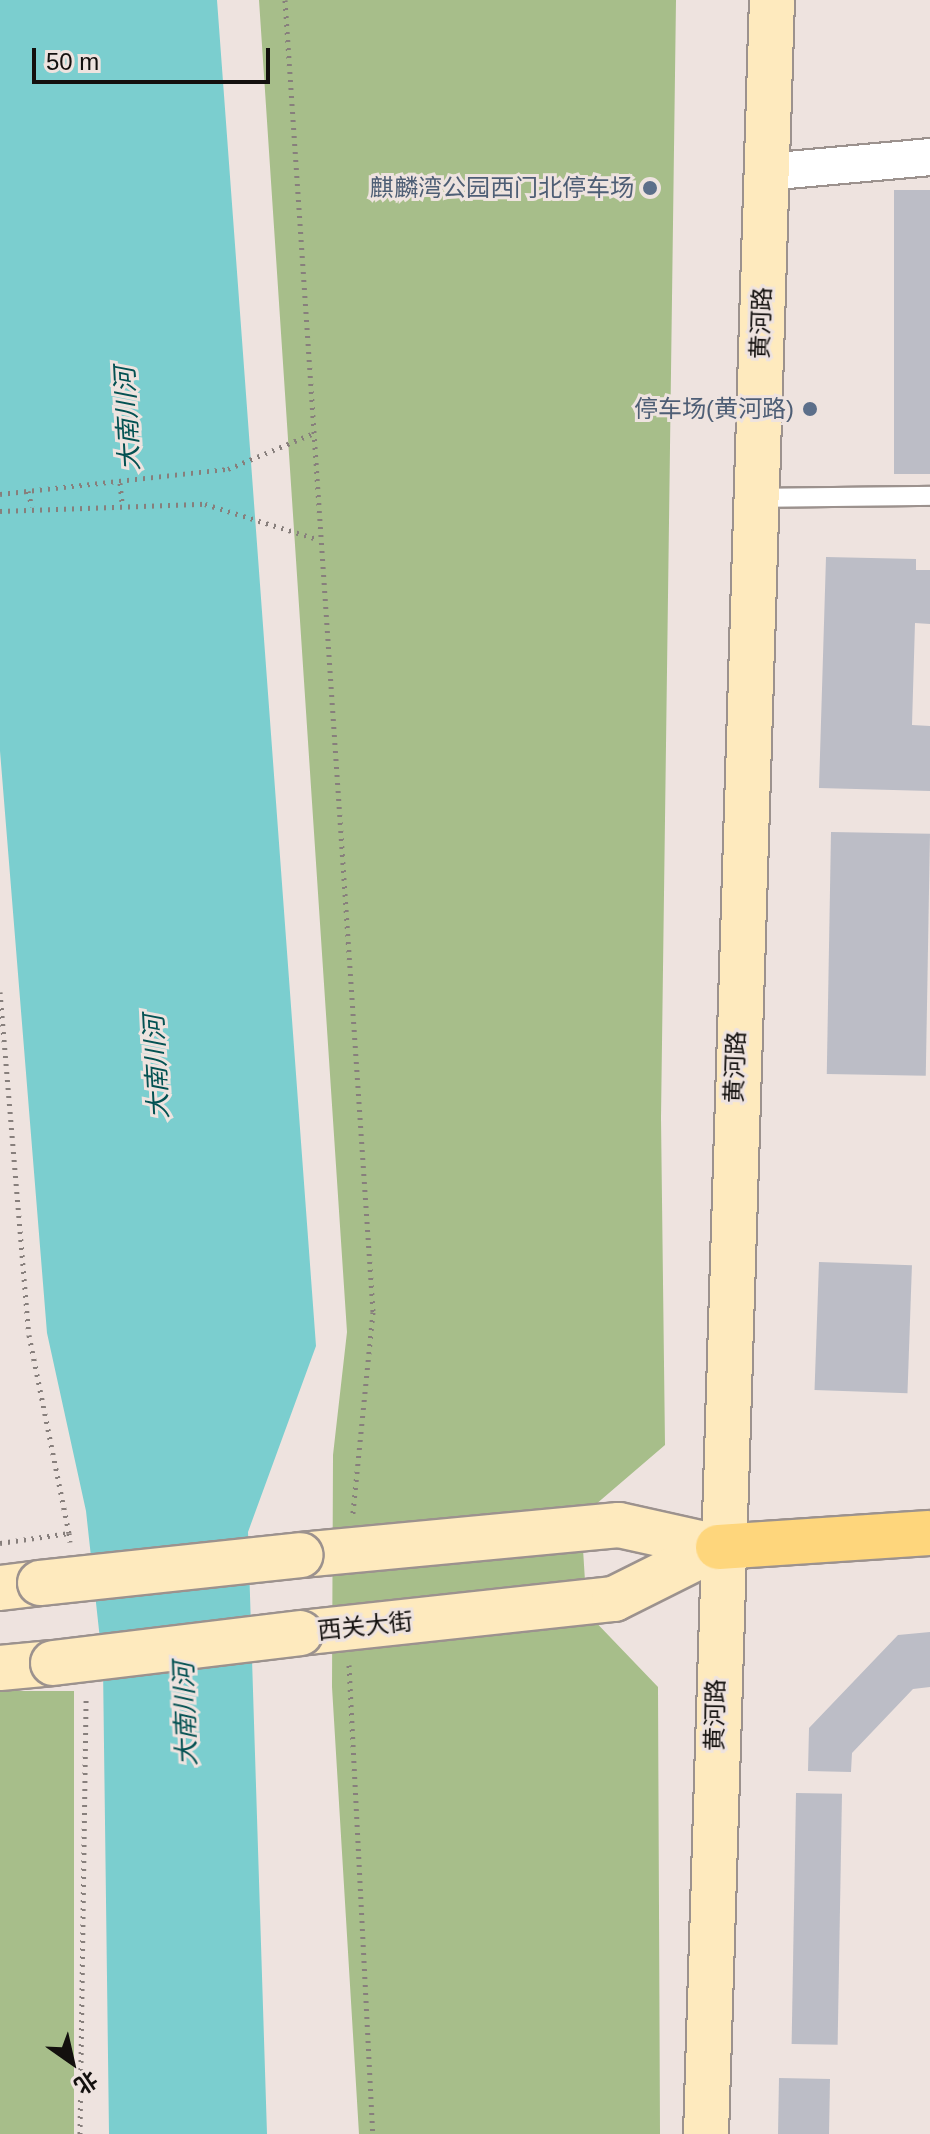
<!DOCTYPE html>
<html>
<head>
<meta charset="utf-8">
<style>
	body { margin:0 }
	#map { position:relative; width:930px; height:2134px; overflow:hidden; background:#eee3df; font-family:Helvetica,"Noto Sans SC",sans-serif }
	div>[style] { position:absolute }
	.green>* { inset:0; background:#a7be8a; transform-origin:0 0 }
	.water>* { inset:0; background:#7bcecf }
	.building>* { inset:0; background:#bcbdc6; transform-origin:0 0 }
	.path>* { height:5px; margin-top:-2.5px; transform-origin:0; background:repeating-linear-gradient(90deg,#877f7c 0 2px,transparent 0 8px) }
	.roads { filter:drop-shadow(2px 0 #9c928e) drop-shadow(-2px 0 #9c928e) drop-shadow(0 2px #9c928e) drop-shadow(0 -2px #9c928e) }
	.service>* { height:18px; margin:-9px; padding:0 9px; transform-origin:9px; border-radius:9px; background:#fff }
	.minor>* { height:36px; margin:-18px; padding:0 18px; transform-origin:18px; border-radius:18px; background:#fff }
	.secondary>* { height:44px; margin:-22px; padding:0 22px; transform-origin:22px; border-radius:22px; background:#feeabe }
	.primary>* { height:44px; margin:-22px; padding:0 22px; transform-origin:22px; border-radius:22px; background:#fed67c }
	.bridges { filter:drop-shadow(2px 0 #9c928e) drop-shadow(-2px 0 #9c928e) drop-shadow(0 2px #9c928e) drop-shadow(0 -2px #9c928e) }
	.secondary-bridge>* { height:44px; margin:-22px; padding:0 22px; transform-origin:22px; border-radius:22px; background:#feeabe }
	.dots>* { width:22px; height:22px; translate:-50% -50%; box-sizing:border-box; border:4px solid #eee3df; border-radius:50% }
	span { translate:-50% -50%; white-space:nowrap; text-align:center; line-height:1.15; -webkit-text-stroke:6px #eee3df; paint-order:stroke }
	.service-label { font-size:24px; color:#4e5e75 }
	.right { translate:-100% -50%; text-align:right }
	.street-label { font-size:24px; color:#13100e }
	.water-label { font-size:26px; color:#035152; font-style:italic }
	.north { position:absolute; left:32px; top:2022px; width:80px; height:80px; -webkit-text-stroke:6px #eee3df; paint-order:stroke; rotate:146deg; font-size:22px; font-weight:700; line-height:32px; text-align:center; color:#13100e }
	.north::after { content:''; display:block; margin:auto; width:28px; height:36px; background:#13100e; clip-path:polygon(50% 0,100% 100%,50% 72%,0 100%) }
	.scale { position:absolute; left:32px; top:48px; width:238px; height:36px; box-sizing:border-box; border:4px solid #13100e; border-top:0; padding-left:10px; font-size:24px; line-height:28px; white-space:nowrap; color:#13100e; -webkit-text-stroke:6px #eee3df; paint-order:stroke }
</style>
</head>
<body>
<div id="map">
	<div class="green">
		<div style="clip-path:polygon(259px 0,676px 0,661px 1118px,665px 1445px,581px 1517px,587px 1613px,658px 1687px,660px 2134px,359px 2134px,332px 1687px,333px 1455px,347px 1332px)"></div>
		<div style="left:74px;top:1691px;width:443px;height:74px;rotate:90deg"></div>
	</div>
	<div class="water">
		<div style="clip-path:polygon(0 0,217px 0,316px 1346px,248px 1532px,267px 2134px,109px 2134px,103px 1667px,86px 1511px,47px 1333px,0 751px)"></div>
	</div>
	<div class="building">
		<div style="left:894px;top:190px;width:36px;height:284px"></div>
		<div style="clip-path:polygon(826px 557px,916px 559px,916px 570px,930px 570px,930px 624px,915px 623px,912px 725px,930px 726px,930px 791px,819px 788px)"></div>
		<div style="left:831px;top:832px;width:99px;height:242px;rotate:1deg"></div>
		<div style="left:819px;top:1262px;width:93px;height:128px;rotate:2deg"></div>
		<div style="clip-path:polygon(930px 1632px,930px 1687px,913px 1689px,852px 1753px,851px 1772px,808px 1771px,809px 1728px,898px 1635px)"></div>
		<div style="left:796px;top:1793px;width:46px;height:251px;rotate:1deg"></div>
		<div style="left:779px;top:2078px;width:51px;height:56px;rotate:1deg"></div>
	</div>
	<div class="path">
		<div style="left:285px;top:0;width:1315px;rotate:86.16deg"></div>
		<div style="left:373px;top:1312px;width:203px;rotate:95.7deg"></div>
		<div style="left:120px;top:483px;width:20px;rotate:84deg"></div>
		<div style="left:28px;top:491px;width:16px;rotate:76deg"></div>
		<div style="left:0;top:494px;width:229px;rotate:-6.3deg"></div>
		<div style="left:228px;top:469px;width:93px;rotate:-22.7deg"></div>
		<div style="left:0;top:511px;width:205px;rotate:-2deg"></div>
		<div style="left:205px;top:504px;width:117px;rotate:17.4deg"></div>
		<div style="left:0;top:992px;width:344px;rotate:85.2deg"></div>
		<div style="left:29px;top:1335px;width:202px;rotate:78.6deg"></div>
		<div style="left:0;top:1543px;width:70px;rotate:-8.2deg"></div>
		<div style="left:69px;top:1533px;width:9px;rotate:84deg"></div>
		<div style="left:349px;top:1665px;width:470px;rotate:87.1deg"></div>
		<div style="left:80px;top:2134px;width:439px;rotate:-89.2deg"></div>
	</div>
	<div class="roads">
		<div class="service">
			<div style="left:757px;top:498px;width:173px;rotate:-0.7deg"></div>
		</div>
		<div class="minor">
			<div style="left:766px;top:172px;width:165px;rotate:-5.2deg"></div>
		</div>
		<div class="secondary">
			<div style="left:301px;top:1555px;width:319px;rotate:-5.4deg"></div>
			<div style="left:619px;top:1525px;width:101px;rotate:12.5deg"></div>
			<div style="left:0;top:1588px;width:40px;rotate:-7.1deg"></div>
			<div style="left:300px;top:1633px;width:316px;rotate:-6.2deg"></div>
			<div style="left:614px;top:1599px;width:116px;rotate:-26.6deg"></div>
			<div style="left:0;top:1668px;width:53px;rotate:-5.4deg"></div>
			<div style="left:706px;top:2134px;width:2135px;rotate:-88.23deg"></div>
		</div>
		<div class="primary">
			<div style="left:718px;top:1547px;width:212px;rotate:-3.8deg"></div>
		</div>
	</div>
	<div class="bridges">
		<div class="secondary-bridge">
			<div style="left:40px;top:1583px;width:262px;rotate:-6.1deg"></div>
			<div style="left:53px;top:1663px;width:249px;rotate:-6.9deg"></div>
		</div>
	</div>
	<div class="dots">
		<div style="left:650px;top:188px;background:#5c6f8a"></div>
		<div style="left:810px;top:409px;background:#5c6f8a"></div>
	</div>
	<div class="service-label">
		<span class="right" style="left:634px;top:188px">麒麟湾公园西门北停车场</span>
		<span class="right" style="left:794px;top:409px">停车场(黄河路)</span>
	</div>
	<div class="street-label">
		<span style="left:761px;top:323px;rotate:-88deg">黄河路</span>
		<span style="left:735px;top:1067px;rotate:-88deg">黄河路</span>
		<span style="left:365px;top:1626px;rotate:-6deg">西关大街</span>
		<span style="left:715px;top:1715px;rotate:-89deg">黄河路</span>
	</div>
	<div class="water-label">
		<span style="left:128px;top:419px;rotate:-93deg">大南川河</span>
		<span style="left:157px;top:1067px;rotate:-93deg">大南川河</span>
		<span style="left:186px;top:1714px;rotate:-92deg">大南川河</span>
	</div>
	<div class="north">北</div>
	<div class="scale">50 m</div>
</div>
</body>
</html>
